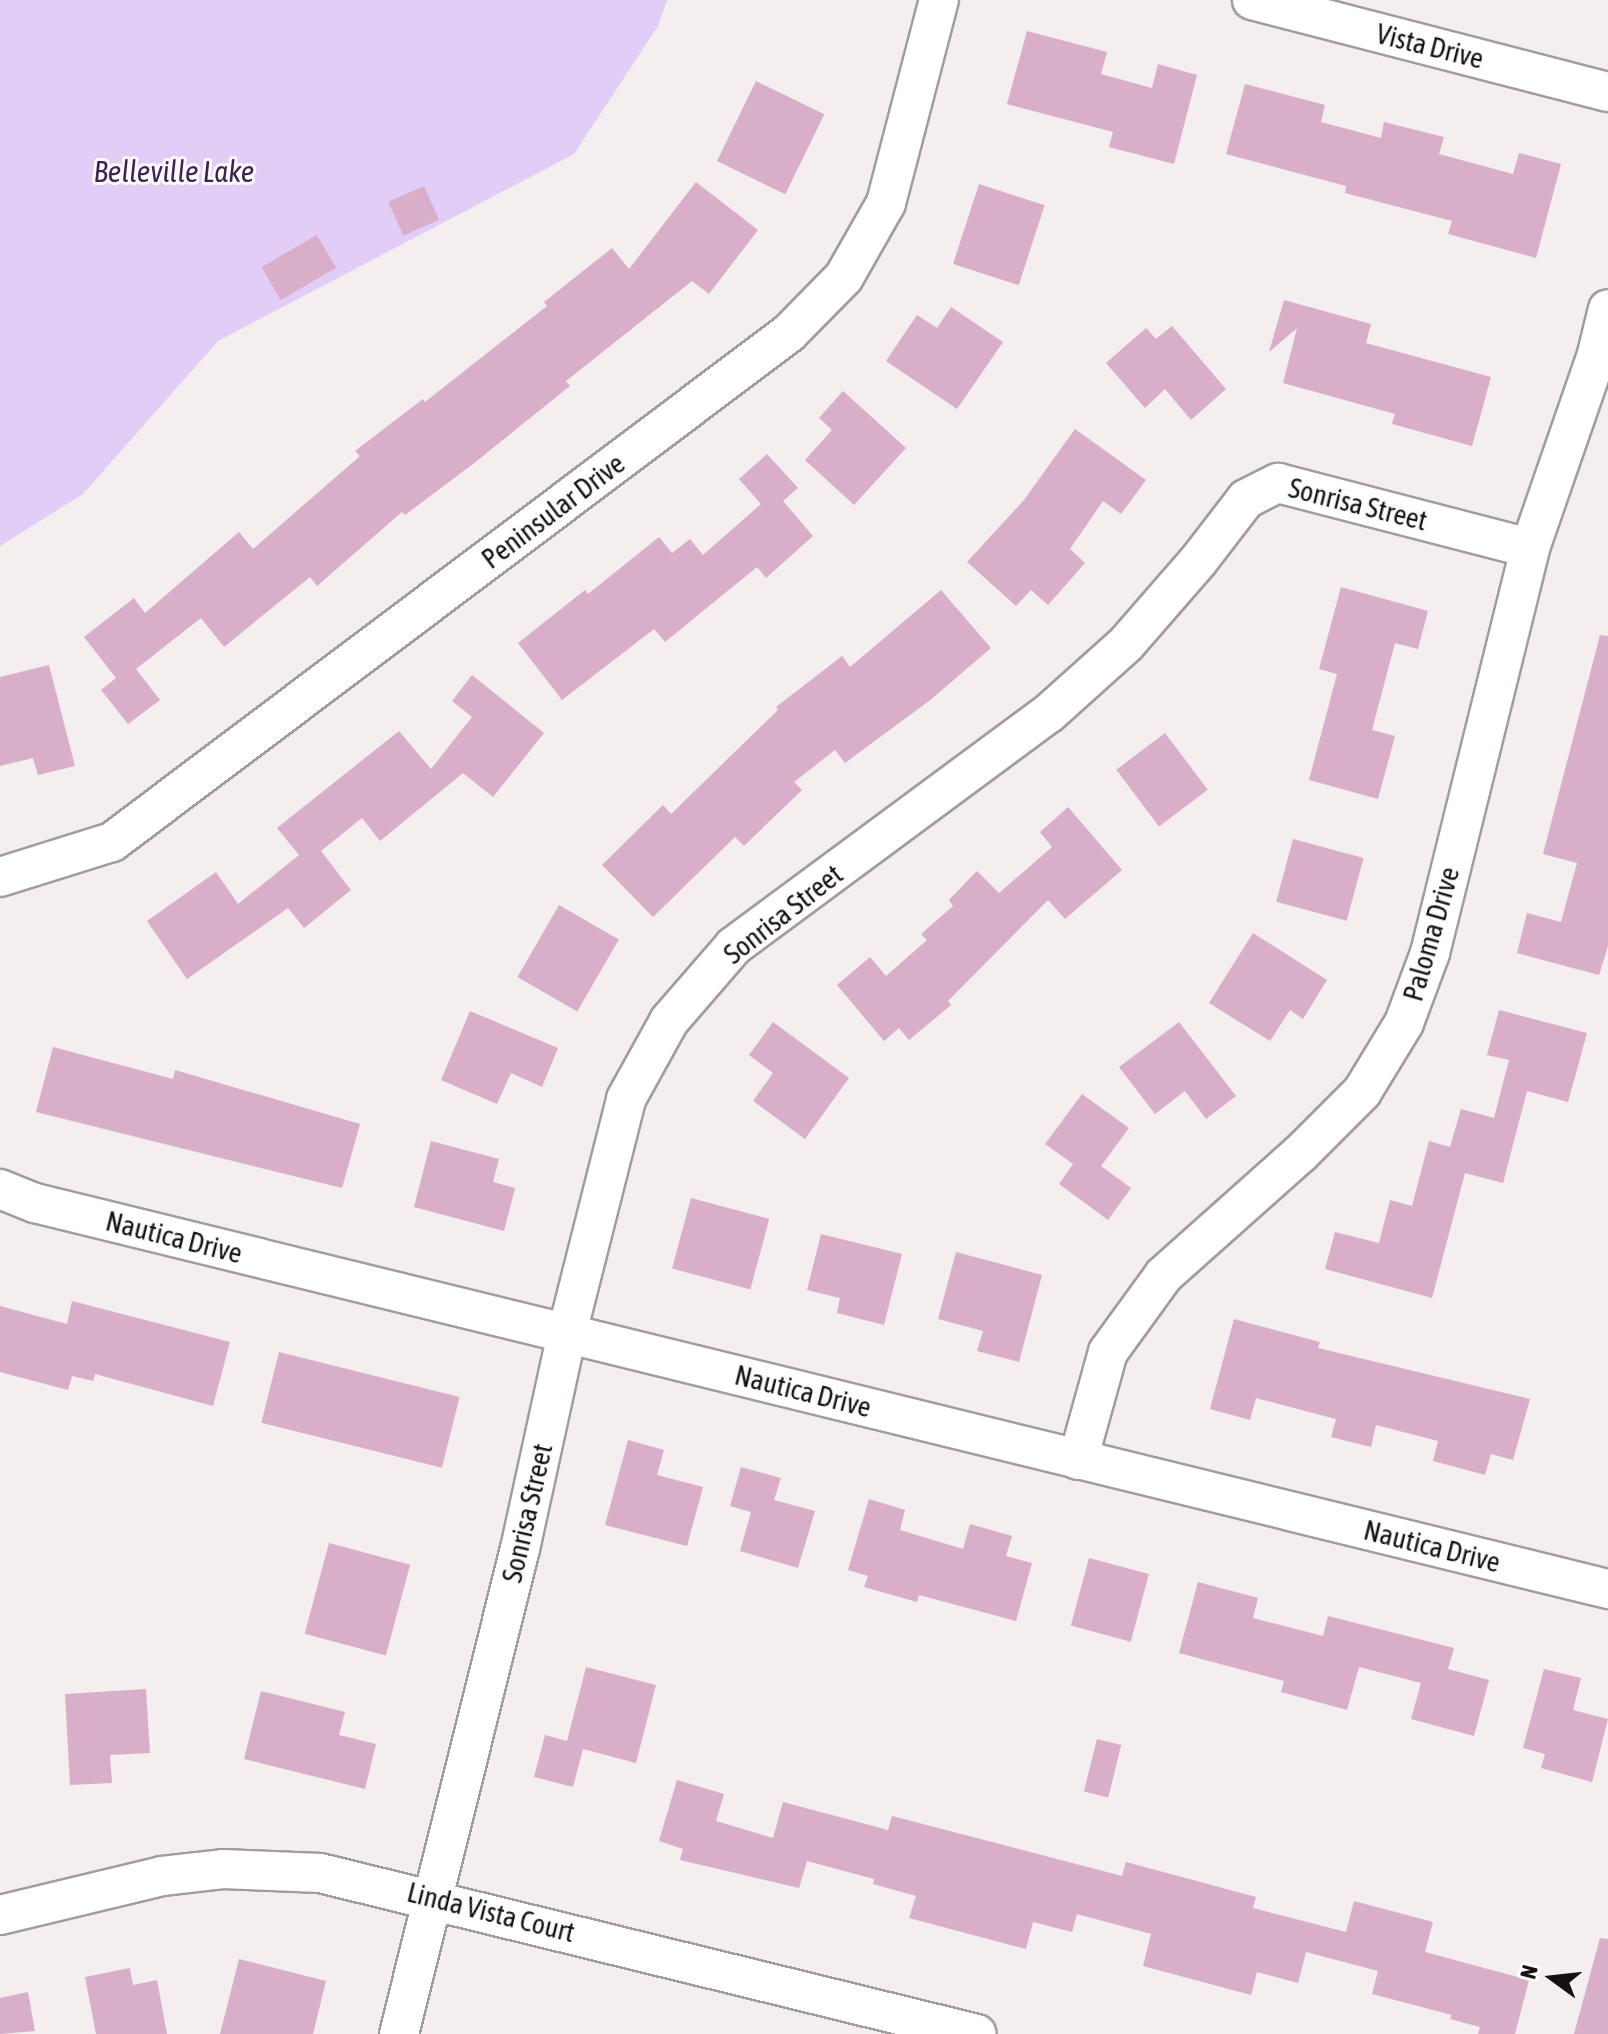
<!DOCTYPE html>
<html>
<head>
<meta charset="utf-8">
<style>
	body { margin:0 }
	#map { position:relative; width:1608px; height:2034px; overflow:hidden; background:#f4eeee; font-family:"Asap Condensed",sans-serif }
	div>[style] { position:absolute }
	.water>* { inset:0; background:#e1cdf6 }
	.building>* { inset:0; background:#d8aec8; transform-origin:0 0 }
	.roads { filter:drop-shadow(2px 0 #a29c9d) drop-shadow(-2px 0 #a29c9d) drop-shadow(0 2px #a29c9d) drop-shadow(0 -2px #a29c9d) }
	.street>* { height:38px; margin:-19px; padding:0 19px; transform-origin:19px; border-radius:19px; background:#fff }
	span { translate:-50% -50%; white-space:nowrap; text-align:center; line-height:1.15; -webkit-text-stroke:6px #fefcfc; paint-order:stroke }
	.street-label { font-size:28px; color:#131112 }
	.water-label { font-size:30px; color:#3e2354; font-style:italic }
	.north { position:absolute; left:1512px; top:1938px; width:80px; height:80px; -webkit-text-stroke:6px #fefcfc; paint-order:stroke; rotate:285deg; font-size:22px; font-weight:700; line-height:32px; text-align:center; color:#131112 }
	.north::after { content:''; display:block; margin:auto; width:28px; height:36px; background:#131112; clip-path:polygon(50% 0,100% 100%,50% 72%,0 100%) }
</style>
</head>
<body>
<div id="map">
	<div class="water">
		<div style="clip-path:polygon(0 0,667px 0,658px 26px,574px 154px,218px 341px,83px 494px,0 546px)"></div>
	</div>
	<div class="building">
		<div style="clip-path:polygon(1027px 31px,1107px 52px,1101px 74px,1152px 88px,1158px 64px,1197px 75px,1174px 164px,1109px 147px,1113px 132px,1007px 104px)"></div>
		<div style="left:756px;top:81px;width:76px;height:89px;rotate:26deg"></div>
		<div style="clip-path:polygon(1245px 84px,1325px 105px,1321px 122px,1381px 138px,1384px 122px,1444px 137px,1439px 154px,1513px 174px,1519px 153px,1561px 164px,1536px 258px,1448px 234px,1452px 221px,1345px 193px,1346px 186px,1226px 154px)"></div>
		<div style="clip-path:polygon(696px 182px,758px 230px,709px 294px,692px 281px,566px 381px,570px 386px,473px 464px,405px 515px,402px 512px,317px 586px,310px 577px,224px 647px,201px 618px,136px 669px,160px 700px,128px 724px,101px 690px,116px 678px,84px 637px,134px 598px,145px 613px,239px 532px,253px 549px,360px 456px,355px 451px,423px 399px,425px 402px,547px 306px,544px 302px,612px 248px,629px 269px)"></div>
		<div style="left:979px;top:184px;width:69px;height:84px;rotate:18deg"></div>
		<div style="left:424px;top:186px;width:37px;height:39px;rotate:66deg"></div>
		<div style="left:317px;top:235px;width:38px;height:64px;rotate:60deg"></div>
		<div style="clip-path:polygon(1284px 300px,1371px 324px,1366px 343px,1491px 377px,1472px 446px,1392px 424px,1395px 414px,1283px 383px,1297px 328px,1269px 352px)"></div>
		<div style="clip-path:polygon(951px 307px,1003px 342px,957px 409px,886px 361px,917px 315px,937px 328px)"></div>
		<div style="clip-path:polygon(1172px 326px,1226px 389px,1191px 420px,1165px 389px,1145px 408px,1106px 363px,1146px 328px,1156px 339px)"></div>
		<div style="clip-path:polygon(843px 391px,906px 448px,854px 505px,805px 460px,832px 430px,819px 418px)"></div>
		<div style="clip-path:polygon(1075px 429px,1146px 480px,1121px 514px,1103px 501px,1070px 549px,1085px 563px,1048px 605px,1031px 590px,1016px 606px,967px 562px,1024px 500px)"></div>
		<div style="clip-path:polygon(767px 454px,798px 488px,783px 501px,813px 536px,766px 578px,757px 567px,665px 642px,654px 629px,562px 700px,518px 643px,585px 590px,588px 594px,659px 537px,672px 553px,690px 539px,703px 555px,761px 504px,739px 479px)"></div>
		<div style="clip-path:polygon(1341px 587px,1428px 611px,1418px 649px,1395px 643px,1372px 730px,1395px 736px,1378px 799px,1309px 780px,1337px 674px,1319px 669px)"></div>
		<div style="clip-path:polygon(941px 590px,991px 648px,929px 701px,845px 763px,835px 750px,794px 782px,802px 790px,744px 846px,735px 837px,653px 917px,602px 865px,663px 805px,671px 814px,778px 710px,776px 707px,842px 656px,850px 667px)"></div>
		<div style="clip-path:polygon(1600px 635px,1608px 636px,1608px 946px,1599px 975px,1517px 953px,1527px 913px,1561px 922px,1577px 863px,1543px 854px)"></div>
		<div style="clip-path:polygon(49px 665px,75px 766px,38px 775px,33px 758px,0 766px,0 677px)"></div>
		<div style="clip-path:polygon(472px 675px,544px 733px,493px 797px,463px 773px,380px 841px,362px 818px,321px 851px,351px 890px,304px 928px,288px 908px,187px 979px,147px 921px,216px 872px,238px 904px,299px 855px,277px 828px,399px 731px,431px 769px,472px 717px,452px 701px)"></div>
		<div style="left:1165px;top:733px;width:71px;height:61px;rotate:53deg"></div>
		<div style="clip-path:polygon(1068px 807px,1122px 870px,1065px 919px,1048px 900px,948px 1001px,951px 1005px,909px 1040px,899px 1028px,884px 1041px,837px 985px,870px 957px,886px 976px,927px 940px,921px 934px,953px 906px,949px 900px,977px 871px,999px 893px,1052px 847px,1040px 832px)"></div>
		<div style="left:1293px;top:839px;width:73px;height:65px;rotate:15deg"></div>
		<div style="left:559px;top:905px;width:69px;height:83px;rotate:30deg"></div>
		<div style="clip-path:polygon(1253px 933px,1327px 980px,1303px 1019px,1290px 1010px,1270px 1041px,1209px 1003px)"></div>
		<div style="clip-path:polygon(1499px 1010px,1587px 1033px,1568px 1102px,1527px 1091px,1503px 1183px,1465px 1173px,1432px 1298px,1325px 1269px,1335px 1232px,1379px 1243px,1390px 1200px,1412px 1206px,1429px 1141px,1450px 1147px,1461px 1109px,1494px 1118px,1509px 1060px,1487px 1055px)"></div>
		<div style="clip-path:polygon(470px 1011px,558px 1048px,542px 1087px,511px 1073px,497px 1104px,441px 1080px)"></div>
		<div style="clip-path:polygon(773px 1022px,849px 1078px,805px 1139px,753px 1101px,773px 1073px,749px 1055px)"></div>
		<div style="clip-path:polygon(1179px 1022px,1236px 1096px,1206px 1119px,1185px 1091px,1155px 1114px,1119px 1067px)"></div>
		<div style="clip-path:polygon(53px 1047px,173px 1079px,175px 1070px,360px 1124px,342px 1188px,36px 1112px)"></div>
		<div style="clip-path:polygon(1082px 1094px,1129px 1128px,1101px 1166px,1131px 1188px,1108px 1220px,1059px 1184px,1073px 1164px,1045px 1144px)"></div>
		<div style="clip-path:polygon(431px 1141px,499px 1159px,493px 1182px,515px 1188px,504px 1231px,414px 1207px)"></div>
		<div style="left:691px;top:1198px;width:81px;height:73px;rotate:15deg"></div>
		<div style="clip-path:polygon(821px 1234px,902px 1254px,884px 1325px,837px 1313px,840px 1298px,807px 1290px)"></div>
		<div style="clip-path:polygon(956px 1252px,1042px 1275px,1019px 1362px,977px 1351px,983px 1331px,938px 1319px)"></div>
		<div style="clip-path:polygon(72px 1301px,230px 1342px,213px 1406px,95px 1374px,93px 1381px,72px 1376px,68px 1390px,0 1372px,0 1306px,67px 1324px)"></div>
		<div style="clip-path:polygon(1234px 1319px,1320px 1342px,1318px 1348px,1530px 1399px,1513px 1460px,1491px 1454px,1485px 1475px,1433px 1461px,1438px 1441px,1376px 1425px,1371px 1447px,1331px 1437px,1336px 1419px,1256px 1398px,1250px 1420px,1210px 1409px)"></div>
		<div style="left:279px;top:1352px;width:186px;height:73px;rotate:14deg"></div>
		<div style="clip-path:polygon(628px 1440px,664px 1450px,657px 1475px,703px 1487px,687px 1546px,605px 1525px)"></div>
		<div style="clip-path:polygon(741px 1467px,781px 1478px,774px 1500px,815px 1511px,798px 1568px,740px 1551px,751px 1512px,730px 1506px)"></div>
		<div style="clip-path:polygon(869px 1499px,905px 1510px,900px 1530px,963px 1549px,970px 1524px,1012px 1536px,1006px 1556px,1032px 1563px,1016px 1621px,919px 1595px,917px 1602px,864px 1587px,868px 1576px,848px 1570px)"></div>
		<div style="left:329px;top:1543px;width:84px;height:94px;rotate:15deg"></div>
		<div style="left:1089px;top:1558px;width:62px;height:70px;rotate:15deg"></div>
		<div style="clip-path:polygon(1198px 1582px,1258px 1598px,1253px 1618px,1323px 1636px,1328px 1616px,1454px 1648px,1448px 1669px,1489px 1680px,1474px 1736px,1411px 1719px,1421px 1683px,1359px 1667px,1347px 1710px,1281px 1692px,1284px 1681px,1179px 1653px)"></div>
		<div style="clip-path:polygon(586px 1667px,656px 1685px,636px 1763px,583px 1749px,573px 1787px,534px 1777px,545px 1735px,567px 1741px)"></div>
		<div style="clip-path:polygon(1544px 1669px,1581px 1678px,1573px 1710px,1608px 1719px,1592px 1782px,1541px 1768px,1545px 1754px,1523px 1748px)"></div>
		<div style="clip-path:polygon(146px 1689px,150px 1753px,110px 1755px,112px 1783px,70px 1785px,65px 1694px)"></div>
		<div style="clip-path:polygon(261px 1691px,345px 1712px,339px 1735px,376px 1744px,365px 1789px,244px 1759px)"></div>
		<div style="left:1097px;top:1739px;width:25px;height:54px;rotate:14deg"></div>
		<div style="clip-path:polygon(677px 1780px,724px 1794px,716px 1821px,773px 1838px,783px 1802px,888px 1830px,892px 1816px,1122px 1876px,1126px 1862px,1256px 1897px,1253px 1908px,1346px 1932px,1354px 1901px,1433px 1922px,1425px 1952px,1529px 1980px,1515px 2034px,1478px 2034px,1480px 2027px,1450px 2019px,1452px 2015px,1372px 1994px,1378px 1971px,1306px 1952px,1298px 1983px,1257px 1972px,1251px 1995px,1143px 1966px,1151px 1934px,1077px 1914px,1072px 1932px,1033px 1922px,1026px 1949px,909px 1918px,916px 1896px,873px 1884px,874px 1879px,807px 1861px,799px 1888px,680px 1860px,683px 1849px,659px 1841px)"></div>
		<div style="clip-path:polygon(1600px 1938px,1608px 1939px,1608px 2034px,1574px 2034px)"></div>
		<div style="clip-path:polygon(239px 1959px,326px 1981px,313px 2034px,220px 2034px)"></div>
		<div style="clip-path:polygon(130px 1968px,133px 1985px,157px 1980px,167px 2034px,96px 2034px,85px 1977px)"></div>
		<div style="clip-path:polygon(28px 1992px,35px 2031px,0 2034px,0 1998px)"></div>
	</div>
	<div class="roads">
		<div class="street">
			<div style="left:1252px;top:0;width:368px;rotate:14.5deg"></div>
			<div style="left:0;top:877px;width:117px;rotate:-17.4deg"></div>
			<div style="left:112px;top:842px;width:847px;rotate:-36.94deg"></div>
			<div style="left:789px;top:333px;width:78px;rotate:-45.5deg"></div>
			<div style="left:844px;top:277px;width:85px;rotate:-60.4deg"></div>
			<div style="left:886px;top:203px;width:210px;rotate:-75.4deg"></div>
			<div style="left:0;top:1189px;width:38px;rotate:22deg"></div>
			<div style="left:35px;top:1203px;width:1620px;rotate:13.79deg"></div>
			<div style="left:1078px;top:1460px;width:112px;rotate:-74.5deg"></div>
			<div style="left:1108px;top:1352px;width:95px;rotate:-54deg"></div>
			<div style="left:1164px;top:1275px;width:182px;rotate:-41.7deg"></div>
			<div style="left:1300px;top:1154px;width:88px;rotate:-45deg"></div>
			<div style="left:1362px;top:1092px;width:81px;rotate:-58.7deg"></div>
			<div style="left:1404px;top:1023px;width:75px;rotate:-69.6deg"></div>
			<div style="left:1430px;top:953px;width:417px;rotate:-76.1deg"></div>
			<div style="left:1530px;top:548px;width:205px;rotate:-70.9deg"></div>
			<div style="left:1597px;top:354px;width:46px;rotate:-76.3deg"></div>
			<div style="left:0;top:1915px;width:167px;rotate:-13.5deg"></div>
			<div style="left:162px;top:1876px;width:61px;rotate:-6.5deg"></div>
			<div style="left:223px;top:1869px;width:97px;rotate:2.4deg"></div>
			<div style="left:320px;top:1873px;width:676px;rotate:13.77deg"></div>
			<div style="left:399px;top:2034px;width:500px;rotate:-76deg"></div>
			<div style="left:520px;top:1549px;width:221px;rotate:-77.7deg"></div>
			<div style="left:567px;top:1333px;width:241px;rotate:-75.8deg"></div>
			<div style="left:626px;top:1099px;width:89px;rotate:-61.1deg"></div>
			<div style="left:669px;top:1021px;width:99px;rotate:-49.1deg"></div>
			<div style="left:734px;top:946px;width:390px;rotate:-36.5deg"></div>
			<div style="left:1048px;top:714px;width:105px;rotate:-41.9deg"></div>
			<div style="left:1126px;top:644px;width:111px;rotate:-49deg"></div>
			<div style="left:1199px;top:560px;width:77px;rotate:-52.4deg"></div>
			<div style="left:1246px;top:499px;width:36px;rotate:-27deg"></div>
			<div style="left:1278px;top:483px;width:260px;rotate:14.5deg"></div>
		</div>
	</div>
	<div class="street-label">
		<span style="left:1430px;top:46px;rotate:14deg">Vista Drive</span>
		<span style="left:1358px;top:504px;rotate:14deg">Sonrisa Street</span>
		<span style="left:553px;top:511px;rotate:-37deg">Peninsular Drive</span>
		<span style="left:783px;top:914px;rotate:-38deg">Sonrisa Street</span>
		<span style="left:1431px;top:934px;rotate:-74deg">Paloma Drive</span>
		<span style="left:174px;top:1237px;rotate:14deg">Nautica Drive</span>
		<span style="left:803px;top:1391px;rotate:14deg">Nautica Drive</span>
		<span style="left:527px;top:1513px;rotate:-77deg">Sonrisa Street</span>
		<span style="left:1432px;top:1546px;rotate:14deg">Nautica Drive</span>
		<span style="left:491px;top:1912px;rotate:14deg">Linda Vista Court</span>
	</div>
	<div class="water-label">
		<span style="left:174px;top:171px">Belleville Lake</span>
	</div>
	<div class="north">N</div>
</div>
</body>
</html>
